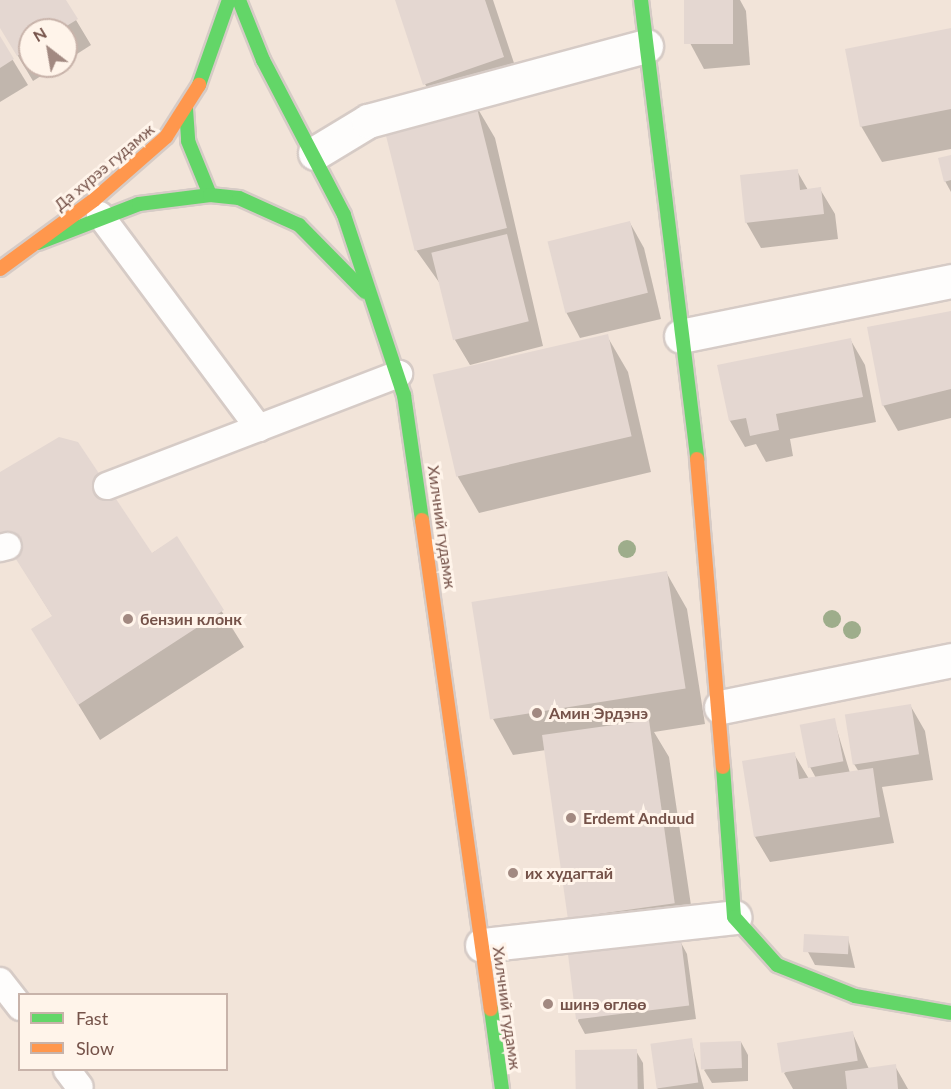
<!DOCTYPE html>
<html>
<head>
<meta charset="utf-8">
<style>
	body { margin:0 }
	#map { position:relative; width:951px; height:1089px; overflow:hidden; background:#f7f0e9; font-family:Lato,sans-serif }
	div>[style] { position:absolute }
	.residential>* { inset:0; background:#f2e4d9 }
	.shadow>* { inset:0; background:#0003 }
	.building>* { inset:0; background:#e4d7d1; transform-origin:0 0 }
	.roads { filter:drop-shadow(2px 0 #d6cbc6) drop-shadow(-2px 0 #d6cbc6) drop-shadow(0 2px #d6cbc6) drop-shadow(0 -2px #d6cbc6) }
	.lane>* { height:26px; margin:-13px; padding:0 13px; transform-origin:13px; border-radius:13px; background:#fefdfc }
	.street>* { height:33px; margin:-16.5px; padding:0 16.5px; transform-origin:16.5px; border-radius:16.5px; background:#fefdfc }
	.fast>* { height:14px; margin:-7px; padding:0 7px; transform-origin:7px; border-radius:7px; background:#63d668 }
	.slow>* { height:14px; margin:-7px; padding:0 7px; transform-origin:7px; border-radius:7px; background:#ff974d }
	.trees>* { width:18px; height:18px; margin:-9px; border-radius:50%; background:#9ead8b }
	.dots>* { width:16px; height:16px; translate:-50% -50%; box-sizing:border-box; border:3px solid #fff4ea; border-radius:50% }
	span { translate:-50% -50%; white-space:nowrap; text-align:center; line-height:1.15; -webkit-text-stroke:6px #fff4ea; paint-order:stroke }
	.street-label { font-size:16px; color:#755249 }
	.poi-label { font-size:16px; color:#755249; font-weight:700 }
	.left { translate:0 -50%; text-align:left }
	.legend { position:absolute; left:18px; top:993px; width:210px; height:78px; box-sizing:border-box; background:#fff4ea; border:2px solid #c8b3aa; margin:0; padding:8px 10px; list-style:none; font-size:18px; color:#755249 }
	.legend li { display:flex; align-items:center; gap:12px; height:30px }
	.legend b { width:30px; border:2px solid #c8b3aa }
	.north { position:absolute; left:18px; top:18px; width:60px; height:60px; box-sizing:border-box; background:#fff4ea; border:2px solid #c8b3aa; border-radius:50%; rotate:329deg; font-size:16px; font-weight:700; line-height:24px; text-align:center; color:#755249 }
	.north::after { content:''; display:block; margin:auto; width:21px; height:27px; background:#a28981; clip-path:polygon(50% 0,100% 100%,50% 72%,0 100%) }
</style>
</head>
<body>
<div id="map">
	<div class="residential">
		<div style="clip-path:polygon(evenodd,0 0,951px 0,951px 1089px,0 1089px,0 0,30px 30px,66px 30px,66px 66px,30px 66px,30px 30px,0 0,20px 994px,226px 994px,226px 1070px,20px 1070px,20px 994px)"></div>
	</div>
	<div class="shadow">
		<div style="clip-path:polygon(0 0,64px 0,91px 45px,66px 61px,66px 30px,30px 30px,30px 66px,57px 66px,33px 81px,0 26px)"></div>
		<div style="clip-path:polygon(396px 0,493px 0,524px 93px,478px 109px,495px 138px,543px 346px,470px 365px,455px 340px,441px 285px,416px 250px,440px 110px,425px 84px)"></div>
		<div style="clip-path:polygon(686px 0,740px 0,746px 11px,750px 65px,704px 69px,690px 43px)"></div>
		<div style="clip-path:polygon(951px 30px,951px 149px,882px 162px,861px 126px)"></div>
		<div style="clip-path:polygon(0 39px,28px 85px,0 102px)"></div>
		<div style="clip-path:polygon(951px 157px,951px 192px,945px 181px)"></div>
		<div style="clip-path:polygon(797px 171px,808px 190px,820px 189px,835px 214px,838px 239px,761px 248px,746px 222px)"></div>
		<div style="clip-path:polygon(630px 223px,644px 248px,661px 319px,580px 338px,566px 312px)"></div>
		<div style="clip-path:polygon(951px 312px,951px 418px,898px 431px,883px 405px)"></div>
		<div style="clip-path:polygon(607px 336px,628px 372px,651px 472px,479px 513px,458px 477px,435px 378px)"></div>
		<div style="clip-path:polygon(850px 339px,865px 365px,876px 422px,790px 439px,793px 456px,766px 462px,756px 444px,745px 447px,730px 421px,719px 366px)"></div>
		<div style="clip-path:polygon(0 474px,151px 554px,176px 538px,244px 647px,100px 740px,54px 665px,53px 617px,0 532px)"></div>
		<div style="clip-path:polygon(666px 572px,687px 609px,705px 724px,654px 732px,669px 757px,696px 939px,680px 941px,687px 954px,696px 1019px,585px 1034px,578px 1021px,591px 953px,571px 918px,546px 750px,513px 755px,493px 719px)"></div>
		<div style="clip-path:polygon(910px 705px,925px 731px,933px 780px,882px 787px,894px 843px,770px 862px,755px 837px,794px 754px,809px 779px,816px 778px,810px 767px,834px 720px,850px 773px,859px 772px,854px 764px)"></div>
		<div style="clip-path:polygon(848px 938px,855px 968px,815px 965px,808px 952px)"></div>
		<div style="clip-path:polygon(852px 1032px,869px 1069px,895px 1066px,908px 1089px,793px 1089px,784px 1073px)"></div>
		<div style="clip-path:polygon(691px 1040px,704px 1089px,658px 1089px,657px 1088px)"></div>
		<div style="clip-path:polygon(741px 1042px,748px 1055px,748px 1081px,712px 1083px,704px 1070px)"></div>
		<div style="clip-path:polygon(636px 1051px,643px 1063px,644px 1089px,577px 1089px)"></div>
	</div>
	<div class="building">
		<div style="clip-path:polygon(0 0,66px 0,78px 19px,60px 30px,30px 30px,30px 48px,17px 56px,0 28px)"></div>
		<div style="clip-path:polygon(395px 0,485px 0,504px 57px,423px 85px)"></div>
		<div style="left:684px;top:0;width:49px;height:44px"></div>
		<div style="clip-path:polygon(951px 28px,951px 109px,860px 127px,845px 49px)"></div>
		<div style="clip-path:polygon(0 36px,14px 59px,0 68px)"></div>
		<div style="left:475px;top:100px;width:132px;height:95px;rotate:76deg"></div>
		<div style="clip-path:polygon(951px 155px,951px 180px,944px 182px,938px 158px)"></div>
		<div style="clip-path:polygon(798px 169px,800px 190px,821px 187px,824px 214px,745px 223px,740px 175px)"></div>
		<div style="left:630px;top:221px;width:74px;height:85px;rotate:76deg"></div>
		<div style="left:507px;top:234px;width:90px;height:78px;rotate:76deg"></div>
		<div style="clip-path:polygon(951px 311px,951px 389px,882px 406px,867px 327px)"></div>
		<div style="left:608px;top:334px;width:105px;height:180px;rotate:77deg"></div>
		<div style="clip-path:polygon(851px 338px,863px 397px,776px 414px,779px 430px,750px 436px,746px 418px,729px 421px,717px 365px)"></div>
		<div style="clip-path:polygon(59px 437px,78px 442px,152px 553px,177px 536px,224px 610px,78px 705px,31px 629px,52px 616px,0 534px,0 472px)"></div>
		<div style="left:667px;top:571px;width:119px;height:198px;rotate:81deg"></div>
		<div style="left:911px;top:704px;width:51px;height:67px;rotate:81deg"></div>
		<div style="left:835px;top:718px;width:44px;height:36px;rotate:79deg"></div>
		<div style="left:649px;top:720px;width:185px;height:108px;rotate:82deg"></div>
		<div style="clip-path:polygon(795px 752px,799px 779px,873px 768px,880px 817px,754px 837px,742px 761px)"></div>
		<div style="left:804px;top:934px;width:45px;height:18px;rotate:3deg"></div>
		<div style="left:681px;top:939px;width:67px;height:114px;rotate:83deg"></div>
		<div style="left:853px;top:1031px;width:30px;height:77px;rotate:81deg"></div>
		<div style="left:692px;top:1038px;width:45px;height:42px;rotate:82deg"></div>
		<div style="left:741px;top:1041px;width:27px;height:41px;rotate:88deg"></div>
		<div style="left:637px;top:1049px;width:40px;height:62px;rotate:89deg"></div>
		<div style="clip-path:polygon(896px 1064px,898px 1089px,847px 1089px,845px 1071px)"></div>
	</div>
	<div class="roads">
		<div class="lane">
			<div style="left:100px;top:215px;width:266px;rotate:53.3deg"></div>
			<div style="left:107px;top:486px;width:313px;rotate:-21deg"></div>
			<div style="left:0;top:548px;width:8px;rotate:-14deg"></div>
			<div style="left:0;top:981px;width:33px;rotate:52deg"></div>
			<div style="left:67px;top:1070px;width:21px;rotate:53deg"></div>
		</div>
		<div class="street">
			<div style="left:315px;top:153px;width:62px;rotate:-31.1deg"></div>
			<div style="left:368px;top:121px;width:288px;rotate:-15.1deg"></div>
			<div style="left:681px;top:336px;width:276px;rotate:-11.5deg"></div>
			<div style="left:721px;top:707px;width:235px;rotate:-11.5deg"></div>
			<div style="left:482px;top:945px;width:254px;rotate:-6.3deg"></div>
		</div>
		<div class="fast">
			<div style="left:239px;top:0;width:65px;rotate:68.2deg"></div>
			<div style="left:263px;top:60px;width:175px;rotate:62.4deg"></div>
			<div style="left:344px;top:215px;width:190px;rotate:71.6deg"></div>
			<div style="left:404px;top:395px;width:126px;rotate:81.8deg"></div>
			<div style="left:641px;top:0;width:462px;rotate:83deg"></div>
			<div style="left:199px;top:85px;width:90px;rotate:-70.6deg"></div>
			<div style="left:186px;top:109px;width:32px;rotate:86deg"></div>
			<div style="left:188px;top:141px;width:58px;rotate:67.8deg"></div>
			<div style="left:38px;top:243px;width:108px;rotate:-21.1deg"></div>
			<div style="left:139px;top:204px;width:72px;rotate:-7.2deg"></div>
			<div style="left:210px;top:195px;width:29px;rotate:6deg"></div>
			<div style="left:239px;top:198px;width:66px;rotate:24.2deg"></div>
			<div style="left:299px;top:225px;width:94px;rotate:45.4deg"></div>
			<div style="left:723px;top:767px;width:150px;rotate:85.8deg"></div>
			<div style="left:734px;top:917px;width:64px;rotate:48.1deg"></div>
			<div style="left:777px;top:965px;width:84px;rotate:21.7deg"></div>
			<div style="left:855px;top:996px;width:97px;rotate:10deg"></div>
			<div style="left:491px;top:1009px;width:81px;rotate:82.2deg"></div>
		</div>
		<div class="slow">
			<div style="left:0;top:269px;width:117px;rotate:-36.3deg"></div>
			<div style="left:94px;top:200px;width:96px;rotate:-41.2deg"></div>
			<div style="left:166px;top:137px;width:62px;rotate:-57.6deg"></div>
			<div style="left:697px;top:459px;width:309px;rotate:85.2deg"></div>
			<div style="left:422px;top:520px;width:494px;rotate:82deg"></div>
		</div>
	</div>
	<div class="trees">
		<div style="left:627px;top:549px"></div>
		<div style="left:832px;top:619px"></div>
		<div style="left:852px;top:630px"></div>
	</div>
	<div class="dots">
		<div style="left:128px;top:619px;background:#a28981"></div>
		<div style="left:537px;top:713px;background:#a28981"></div>
		<div style="left:571px;top:818px;background:#a28981"></div>
		<div style="left:513px;top:873px;background:#a28981"></div>
		<div style="left:548px;top:1004px;background:#a28981"></div>
	</div>
	<div class="street-label">
		<span style="left:104px;top:167px;rotate:-40deg">Да хүрээ гудамж</span>
		<span style="left:442px;top:527px;rotate:82deg">Хилчний гудамж</span>
		<span style="left:507px;top:1008px;rotate:82deg">Хилчний гудамж</span>
	</div>
	<div class="poi-label">
		<span class="left" style="left:140px;top:619px">бензин клонк</span>
		<span class="left" style="left:549px;top:713px">Амин Эрдэнэ</span>
		<span class="left" style="left:583px;top:818px">Erdemt Anduud</span>
		<span class="left" style="left:525px;top:873px">их худагтай</span>
		<span class="left" style="left:560px;top:1004px">шинэ өглөө</span>
	</div>
	<ul class="legend">
	<li><b style="height:8px;background:#63d668"></b>Fast</li>
	<li><b style="height:8px;background:#ff974d"></b>Slow</li>
	</ul>
	<div class="north">N</div>
</div>
</body>
</html>
